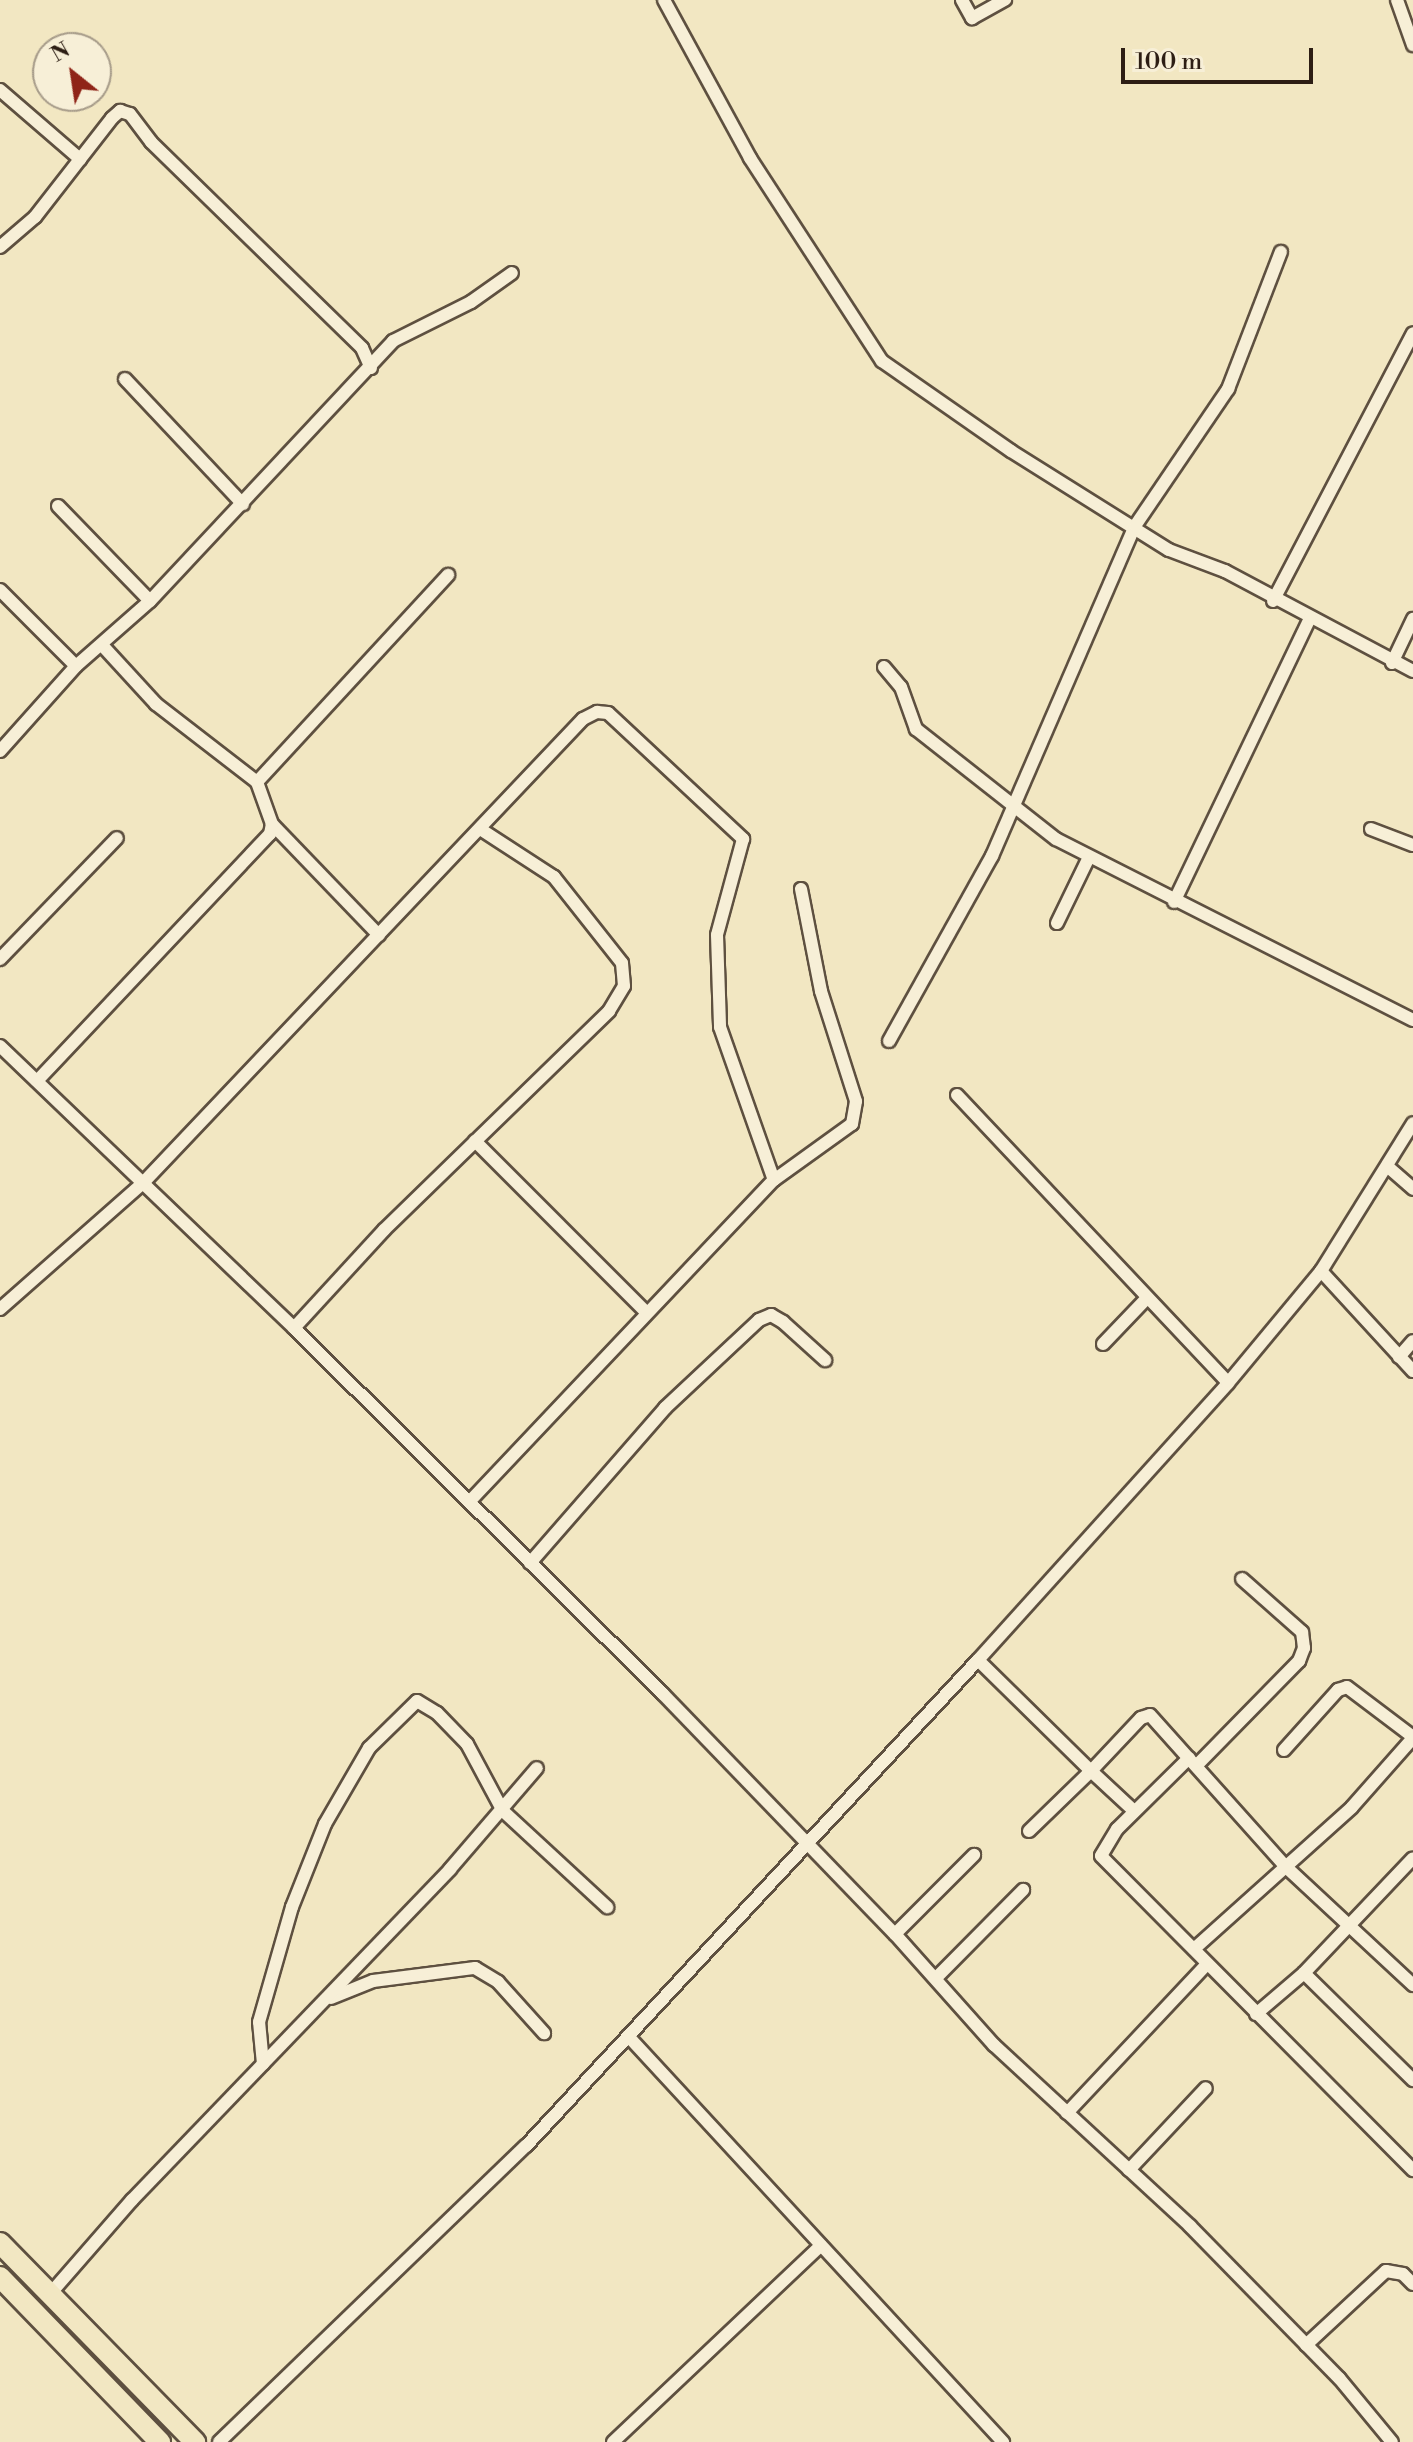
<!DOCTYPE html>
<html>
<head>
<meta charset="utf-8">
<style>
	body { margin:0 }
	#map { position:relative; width:1413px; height:2442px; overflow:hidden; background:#f2e7c2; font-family:"Libre Bodoni",serif }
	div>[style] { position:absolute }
	.roads { filter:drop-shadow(2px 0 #5e5040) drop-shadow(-2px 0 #5e5040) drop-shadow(0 2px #5e5040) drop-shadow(0 -2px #5e5040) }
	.street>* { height:12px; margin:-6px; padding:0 6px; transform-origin:6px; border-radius:6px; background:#f7efd7 }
	.primary>* { height:20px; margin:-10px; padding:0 10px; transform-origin:10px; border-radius:10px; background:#f2e7c2 }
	span { translate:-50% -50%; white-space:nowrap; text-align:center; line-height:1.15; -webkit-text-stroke:6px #f7efd7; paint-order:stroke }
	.north { position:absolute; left:32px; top:32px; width:80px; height:80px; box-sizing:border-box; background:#f7efd7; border:2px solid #a69b89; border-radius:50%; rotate:330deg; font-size:22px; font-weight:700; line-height:32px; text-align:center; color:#2d1e14 }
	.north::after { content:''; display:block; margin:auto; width:28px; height:36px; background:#8f2418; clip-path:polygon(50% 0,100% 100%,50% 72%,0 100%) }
	.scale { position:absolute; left:1121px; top:48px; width:192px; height:36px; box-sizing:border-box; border:4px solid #2d1e14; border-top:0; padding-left:10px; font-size:24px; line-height:28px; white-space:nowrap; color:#2d1e14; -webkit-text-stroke:6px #f7efd7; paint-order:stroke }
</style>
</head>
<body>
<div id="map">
	<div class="roads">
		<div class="street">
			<div style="left:664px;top:0;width:180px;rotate:61.4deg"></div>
			<div style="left:750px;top:158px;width:242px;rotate:57deg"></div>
			<div style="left:882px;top:361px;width:157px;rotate:34.9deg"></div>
			<div style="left:1011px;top:451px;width:186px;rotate:32.1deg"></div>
			<div style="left:1169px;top:550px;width:60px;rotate:20.6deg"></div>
			<div style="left:1225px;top:571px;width:213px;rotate:28deg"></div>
			<div style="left:962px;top:0;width:21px;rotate:61deg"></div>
			<div style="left:972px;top:18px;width:38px;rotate:-29deg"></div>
			<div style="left:1397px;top:0;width:48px;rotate:70.4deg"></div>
			<div style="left:0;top:90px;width:106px;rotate:40.8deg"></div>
			<div style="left:0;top:247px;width:46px;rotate:-40.6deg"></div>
			<div style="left:35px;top:217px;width:125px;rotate:-52.1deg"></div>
			<div style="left:112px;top:118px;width:11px;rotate:-41deg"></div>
			<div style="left:120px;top:111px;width:10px;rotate:17deg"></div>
			<div style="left:130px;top:114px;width:35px;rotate:53deg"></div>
			<div style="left:151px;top:142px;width:295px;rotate:44.3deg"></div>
			<div style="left:362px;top:348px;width:22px;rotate:66deg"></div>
			<div style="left:125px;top:379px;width:172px;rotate:46.7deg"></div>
			<div style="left:58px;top:506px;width:132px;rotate:45.9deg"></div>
			<div style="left:0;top:590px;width:107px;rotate:45deg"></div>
			<div style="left:1273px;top:601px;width:302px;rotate:-62.4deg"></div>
			<div style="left:1392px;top:663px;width:49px;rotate:-64.5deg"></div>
			<div style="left:884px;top:667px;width:26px;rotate:50deg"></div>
			<div style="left:901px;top:687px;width:45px;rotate:70.3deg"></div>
			<div style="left:916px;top:729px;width:178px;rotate:38.2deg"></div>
			<div style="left:1056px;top:839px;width:400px;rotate:26.9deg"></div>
			<div style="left:0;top:751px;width:114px;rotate:-48.2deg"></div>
			<div style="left:76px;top:666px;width:98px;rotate:-41.3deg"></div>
			<div style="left:150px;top:601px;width:356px;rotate:-46.9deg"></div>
			<div style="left:393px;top:341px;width:87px;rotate:-26.6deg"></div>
			<div style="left:471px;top:302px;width:50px;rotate:-35.3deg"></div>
			<div style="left:257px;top:782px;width:282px;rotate:-47.3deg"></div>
			<div style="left:272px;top:824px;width:154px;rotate:46.1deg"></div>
			<div style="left:1371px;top:829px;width:45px;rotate:20.9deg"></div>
			<div style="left:1174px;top:902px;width:315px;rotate:-64.4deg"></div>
			<div style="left:1057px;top:923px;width:73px;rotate:-64.1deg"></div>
			<div style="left:0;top:959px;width:168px;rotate:-46deg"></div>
			<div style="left:889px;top:1041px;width:212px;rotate:-60.9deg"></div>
			<div style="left:992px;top:856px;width:360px;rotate:-66.6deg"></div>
			<div style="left:1135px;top:526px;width:166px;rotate:-55.8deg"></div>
			<div style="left:1228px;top:389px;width:147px;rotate:-68.9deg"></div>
			<div style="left:0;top:1046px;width:407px;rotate:43.8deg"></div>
			<div style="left:294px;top:1328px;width:520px;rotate:44.77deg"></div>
			<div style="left:663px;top:1694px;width:334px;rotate:46deg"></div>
			<div style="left:895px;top:1934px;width:149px;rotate:48.3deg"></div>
			<div style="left:994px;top:2045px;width:267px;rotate:42.7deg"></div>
			<div style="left:1190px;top:2226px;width:213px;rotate:45.6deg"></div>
			<div style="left:1339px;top:2378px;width:83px;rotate:50.4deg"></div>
			<div style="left:37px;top:1081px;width:340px;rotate:-46.7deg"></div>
			<div style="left:270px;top:834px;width:10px;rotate:-79deg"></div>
			<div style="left:272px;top:824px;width:45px;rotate:-109.7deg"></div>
			<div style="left:257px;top:782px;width:128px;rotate:-142.3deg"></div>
			<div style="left:156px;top:704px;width:80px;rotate:-132.5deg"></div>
			<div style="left:957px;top:1095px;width:395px;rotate:46.7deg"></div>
			<div style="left:475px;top:1141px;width:240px;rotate:45deg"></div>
			<div style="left:1387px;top:1166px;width:35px;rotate:41deg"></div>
			<div style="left:1321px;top:1271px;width:136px;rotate:47.4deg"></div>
			<div style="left:0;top:1309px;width:189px;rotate:-41.4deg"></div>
			<div style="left:142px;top:1184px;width:641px;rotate:-46.52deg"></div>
			<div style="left:583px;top:719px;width:16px;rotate:-27deg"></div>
			<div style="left:597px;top:712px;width:11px;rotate:5deg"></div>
			<div style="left:608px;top:713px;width:185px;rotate:43deg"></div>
			<div style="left:743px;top:839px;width:99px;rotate:105.2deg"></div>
			<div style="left:717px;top:935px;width:92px;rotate:88.1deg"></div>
			<div style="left:720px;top:1027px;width:162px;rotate:70.6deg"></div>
			<div style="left:294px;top:1328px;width:133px;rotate:-47.4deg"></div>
			<div style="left:384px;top:1230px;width:314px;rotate:-44.2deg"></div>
			<div style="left:609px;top:1011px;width:29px;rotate:-59deg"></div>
			<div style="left:624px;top:986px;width:23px;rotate:-95deg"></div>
			<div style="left:622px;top:963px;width:110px;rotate:-128.3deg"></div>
			<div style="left:554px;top:877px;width:88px;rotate:-147deg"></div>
			<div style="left:1103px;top:1344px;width:64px;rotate:-46.3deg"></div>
			<div style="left:1399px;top:1357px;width:21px;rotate:-49deg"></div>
			<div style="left:470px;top:1501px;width:442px;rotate:-46.6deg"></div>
			<div style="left:774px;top:1180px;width:96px;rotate:-35.7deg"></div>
			<div style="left:852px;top:1124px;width:23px;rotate:-80deg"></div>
			<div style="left:856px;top:1101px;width:115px;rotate:-107.7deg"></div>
			<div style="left:821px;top:991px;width:104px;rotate:-101.1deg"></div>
			<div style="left:530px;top:1563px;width:206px;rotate:-48.9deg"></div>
			<div style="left:665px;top:1408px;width:129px;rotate:-43.1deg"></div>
			<div style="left:759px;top:1320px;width:13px;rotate:-23deg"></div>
			<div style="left:771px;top:1315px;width:14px;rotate:30deg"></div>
			<div style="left:783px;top:1322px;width:57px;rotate:42.1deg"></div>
			<div style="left:978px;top:1660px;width:158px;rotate:44.5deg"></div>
			<div style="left:1091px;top:1771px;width:73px;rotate:-46.7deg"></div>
			<div style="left:1141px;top:1718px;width:9px;rotate:-18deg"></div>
			<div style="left:1150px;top:1715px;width:203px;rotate:48.2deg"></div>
			<div style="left:1285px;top:1866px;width:175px;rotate:42.9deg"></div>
			<div style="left:1284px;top:1750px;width:81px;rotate:-48deg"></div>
			<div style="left:1338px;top:1690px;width:9px;rotate:-18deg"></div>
			<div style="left:1347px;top:1687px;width:83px;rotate:37.1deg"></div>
			<div style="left:1189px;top:1758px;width:101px;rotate:135.4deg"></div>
			<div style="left:1117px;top:1829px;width:31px;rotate:121deg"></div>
			<div style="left:1101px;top:1856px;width:443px;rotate:45.2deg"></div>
			<div style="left:1197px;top:1765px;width:146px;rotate:-45.6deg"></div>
			<div style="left:1299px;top:1661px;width:14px;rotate:-69deg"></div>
			<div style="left:1304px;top:1648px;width:16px;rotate:-97deg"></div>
			<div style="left:1302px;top:1632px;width:80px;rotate:-138.5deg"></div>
			<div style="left:1029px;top:1831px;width:86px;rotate:-44.1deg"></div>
			<div style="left:1091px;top:1771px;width:59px;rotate:42.9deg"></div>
			<div style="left:895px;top:1934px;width:112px;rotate:-45deg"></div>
			<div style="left:1194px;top:1949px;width:212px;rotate:-41.9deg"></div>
			<div style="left:1352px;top:1807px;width:92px;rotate:-48.5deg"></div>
			<div style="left:1304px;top:1973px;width:153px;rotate:44.5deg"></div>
			<div style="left:936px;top:1978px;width:124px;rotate:-45.3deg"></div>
			<div style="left:331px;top:1998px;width:45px;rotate:-22deg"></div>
			<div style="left:373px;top:1981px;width:103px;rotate:-7.3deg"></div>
			<div style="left:475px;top:1968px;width:27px;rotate:31deg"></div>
			<div style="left:498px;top:1982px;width:69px;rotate:48deg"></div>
			<div style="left:1256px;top:2014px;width:63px;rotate:-40.5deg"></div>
			<div style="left:1304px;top:1973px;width:158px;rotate:-46.5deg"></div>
			<div style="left:628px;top:2036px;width:553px;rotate:47.27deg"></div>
			<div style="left:263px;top:2064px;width:42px;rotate:-95.4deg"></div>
			<div style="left:259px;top:2022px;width:120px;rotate:-74deg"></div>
			<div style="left:292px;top:1907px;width:89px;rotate:-68.3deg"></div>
			<div style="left:325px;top:1824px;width:88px;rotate:-59.9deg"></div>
			<div style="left:369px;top:1748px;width:67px;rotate:-44.4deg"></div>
			<div style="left:417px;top:1701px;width:23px;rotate:31deg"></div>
			<div style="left:437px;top:1713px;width:43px;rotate:45.9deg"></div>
			<div style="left:467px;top:1744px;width:76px;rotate:61.8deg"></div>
			<div style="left:503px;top:1811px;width:142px;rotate:42.7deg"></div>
			<div style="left:1067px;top:2113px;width:203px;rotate:-46.8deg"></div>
			<div style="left:1129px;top:2170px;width:112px;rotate:-46.8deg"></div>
			<div style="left:50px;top:2294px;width:125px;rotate:-48.9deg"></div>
			<div style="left:132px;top:2200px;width:459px;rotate:-46.1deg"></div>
			<div style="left:450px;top:1869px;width:133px;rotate:-49.3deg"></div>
			<div style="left:1306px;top:2345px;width:109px;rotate:-42.8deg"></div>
			<div style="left:1386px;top:2271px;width:17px;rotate:10deg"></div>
			<div style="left:1403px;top:2274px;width:14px;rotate:45deg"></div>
			<div style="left:219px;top:2442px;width:426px;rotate:-44deg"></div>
			<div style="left:526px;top:2146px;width:664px;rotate:-47.08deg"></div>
			<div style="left:978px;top:1660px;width:373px;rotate:-47.9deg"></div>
			<div style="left:1228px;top:1383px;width:146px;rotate:-50.3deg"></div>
			<div style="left:1321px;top:1271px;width:174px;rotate:-58.1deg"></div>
			<div style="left:613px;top:2442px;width:286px;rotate:-43.4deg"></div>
		</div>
		<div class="primary">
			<div style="left:0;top:2243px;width:279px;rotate:45.6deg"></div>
			<div style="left:0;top:2277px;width:230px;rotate:45.9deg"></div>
		</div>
	</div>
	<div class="north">N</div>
	<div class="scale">100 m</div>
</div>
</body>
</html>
